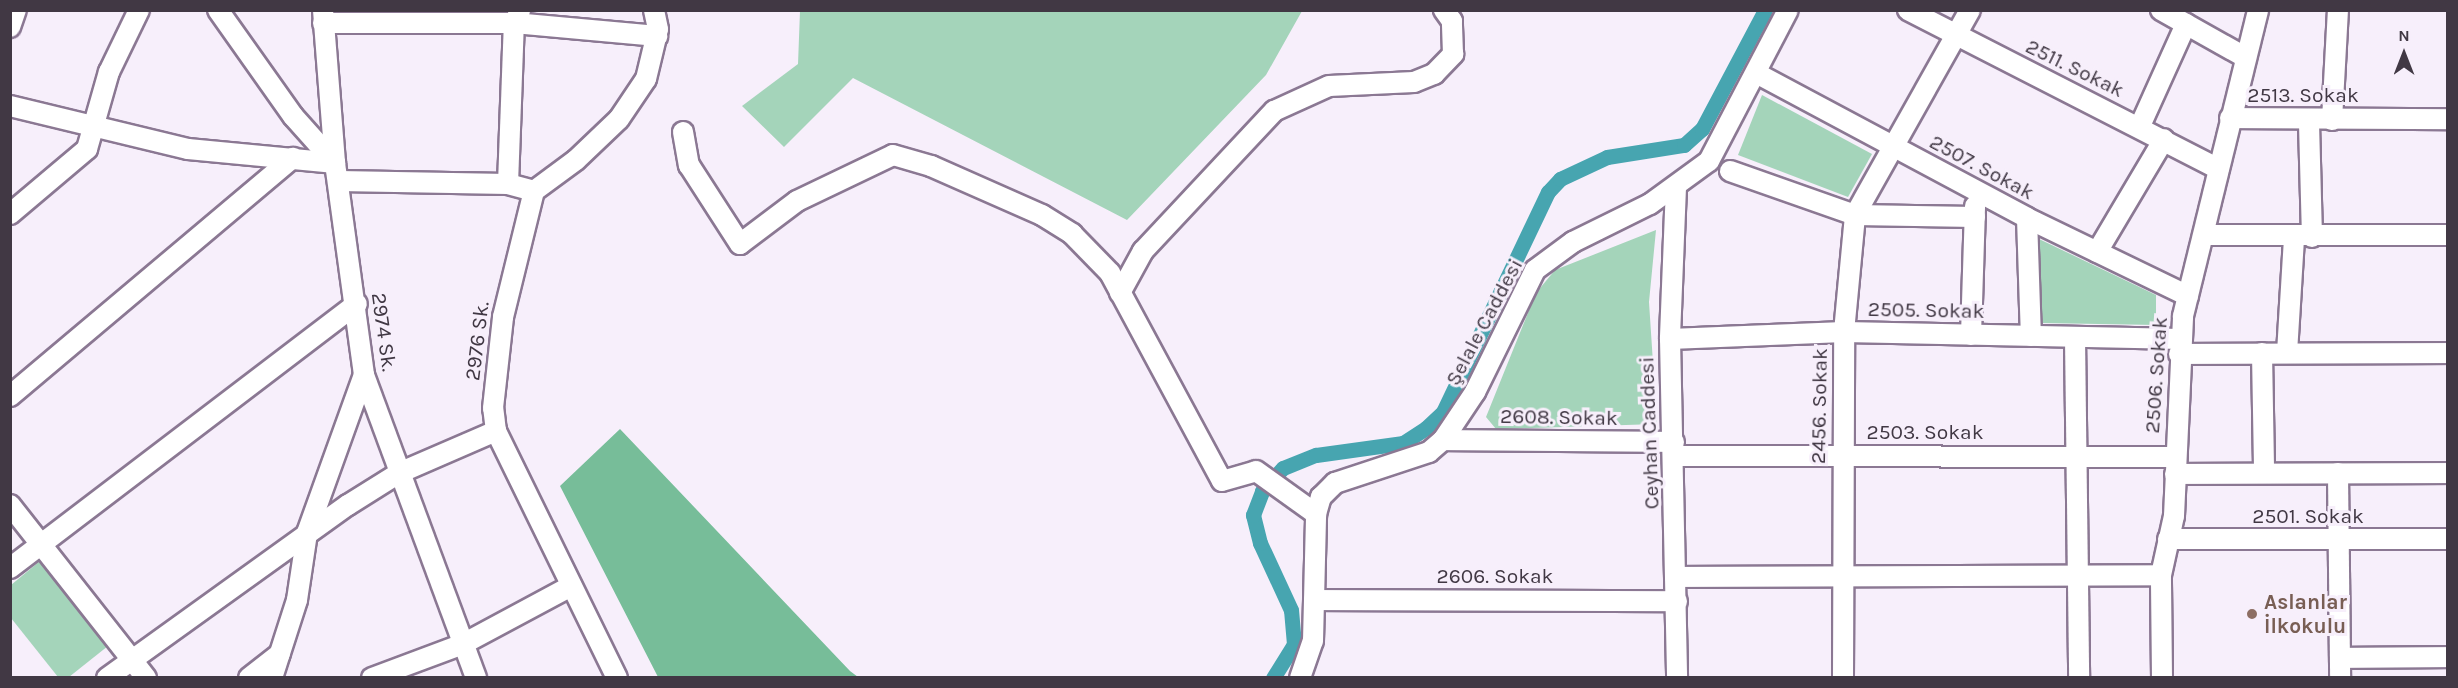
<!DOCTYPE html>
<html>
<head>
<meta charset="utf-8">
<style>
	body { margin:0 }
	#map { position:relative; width:2458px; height:688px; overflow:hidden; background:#f7effb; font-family:Karla,sans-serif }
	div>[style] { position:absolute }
	.green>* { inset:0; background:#a4d4ba }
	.forest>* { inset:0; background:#77bd99 }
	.canal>* { height:15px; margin:-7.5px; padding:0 7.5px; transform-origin:7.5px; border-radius:7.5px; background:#47a5b0 }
	.roads { filter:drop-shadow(2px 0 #8b7893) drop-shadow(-2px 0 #8b7893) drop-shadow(0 2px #8b7893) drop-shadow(0 -2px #8b7893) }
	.minor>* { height:20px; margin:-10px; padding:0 10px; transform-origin:10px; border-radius:10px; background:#fff }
	.dots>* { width:16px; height:16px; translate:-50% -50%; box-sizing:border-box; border:3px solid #f7effb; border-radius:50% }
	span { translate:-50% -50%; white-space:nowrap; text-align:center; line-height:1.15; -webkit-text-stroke:6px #f7effb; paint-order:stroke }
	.street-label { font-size:21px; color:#413844 }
	.education-label { font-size:21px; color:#785e54; font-weight:700 }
	.left { translate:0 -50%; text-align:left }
	.frame { position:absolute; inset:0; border:12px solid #413844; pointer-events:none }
	.north { position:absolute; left:2374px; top:24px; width:60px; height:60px; -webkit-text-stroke:4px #f7effb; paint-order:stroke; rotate:0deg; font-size:16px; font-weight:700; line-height:24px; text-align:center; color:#413844 }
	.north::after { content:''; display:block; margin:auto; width:21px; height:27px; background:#413844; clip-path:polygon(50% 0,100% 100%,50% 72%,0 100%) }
</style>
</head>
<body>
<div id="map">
	<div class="green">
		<div style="clip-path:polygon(800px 11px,800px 10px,1302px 11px,1266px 75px,1127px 220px,853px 78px,784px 147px,742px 106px,798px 64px)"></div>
		<div style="clip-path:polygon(1762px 95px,1872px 154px,1848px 197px,1738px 155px)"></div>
		<div style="clip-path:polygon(1656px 230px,1649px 302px,1657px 424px,1496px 429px,1486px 417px,1536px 293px,1555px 270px)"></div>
		<div style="clip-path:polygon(2039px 239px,2156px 295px,2156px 325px,2041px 323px)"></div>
		<div style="clip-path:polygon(40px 561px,108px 646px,69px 677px,58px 677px,11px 618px,11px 585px)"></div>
	</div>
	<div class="forest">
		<div style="clip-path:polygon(620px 429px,850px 671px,858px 677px,658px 677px,560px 486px)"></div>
	</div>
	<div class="canal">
		<div style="left:1273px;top:678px;width:40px;rotate:-58deg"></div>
		<div style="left:1294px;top:644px;width:34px;rotate:-95deg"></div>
		<div style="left:1291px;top:610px;width:74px;rotate:-114.8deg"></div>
		<div style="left:1260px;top:543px;width:29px;rotate:-104deg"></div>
		<div style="left:1253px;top:515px;width:26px;rotate:-69deg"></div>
		<div style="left:1262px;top:491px;width:31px;rotate:-48deg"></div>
		<div style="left:1283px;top:468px;width:35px;rotate:-22deg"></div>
		<div style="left:1316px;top:455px;width:88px;rotate:-7.9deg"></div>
		<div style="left:1403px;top:443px;width:27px;rotate:-33deg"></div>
		<div style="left:1426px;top:428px;width:23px;rotate:-43deg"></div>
		<div style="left:1443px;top:412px;width:244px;rotate:-64.5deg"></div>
		<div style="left:1548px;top:192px;width:18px;rotate:-47deg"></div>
		<div style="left:1560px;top:179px;width:52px;rotate:-25.1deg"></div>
		<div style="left:1607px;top:157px;width:78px;rotate:-8.9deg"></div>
		<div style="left:1684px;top:145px;width:24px;rotate:-42deg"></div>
		<div style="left:1702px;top:129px;width:135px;rotate:-62.1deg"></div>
	</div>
	<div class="roads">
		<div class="minor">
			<div style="left:218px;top:10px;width:130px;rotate:54.7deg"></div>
			<div style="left:293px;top:116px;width:63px;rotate:48.2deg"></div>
			<div style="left:323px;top:10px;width:153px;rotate:85.5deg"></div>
			<div style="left:335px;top:163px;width:214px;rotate:82.2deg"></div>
			<div style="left:364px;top:375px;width:323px;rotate:69.7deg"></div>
			<div style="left:1908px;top:10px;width:349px;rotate:27.1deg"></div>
			<div style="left:2161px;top:10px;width:94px;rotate:29.3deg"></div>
			<div style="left:323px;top:23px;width:191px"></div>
			<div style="left:514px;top:23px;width:144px;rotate:5.2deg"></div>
			<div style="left:10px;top:27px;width:18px;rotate:-71deg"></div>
			<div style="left:1756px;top:73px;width:307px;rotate:28.1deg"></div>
			<div style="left:2027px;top:218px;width:179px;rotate:25.8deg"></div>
			<div style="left:10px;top:106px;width:183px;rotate:13.6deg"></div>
			<div style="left:188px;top:149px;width:148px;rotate:5.4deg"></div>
			<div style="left:2230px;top:118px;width:218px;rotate:0.3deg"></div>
			<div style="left:2332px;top:120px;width:110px;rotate:-86.9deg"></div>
			<div style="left:2309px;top:123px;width:114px;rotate:88.5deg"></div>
			<div style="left:2140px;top:126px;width:112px;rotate:-65.7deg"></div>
			<div style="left:683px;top:132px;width:34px;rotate:80deg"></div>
			<div style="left:689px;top:165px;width:94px;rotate:57.2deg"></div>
			<div style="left:740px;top:244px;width:71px;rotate:-37deg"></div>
			<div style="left:797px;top:201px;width:106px;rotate:-25.6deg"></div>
			<div style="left:893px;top:155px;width:40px;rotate:16deg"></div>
			<div style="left:931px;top:166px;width:121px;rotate:23.8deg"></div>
			<div style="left:1042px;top:215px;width:36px;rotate:32deg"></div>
			<div style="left:1072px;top:234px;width:54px;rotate:45.7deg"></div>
			<div style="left:1110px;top:273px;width:236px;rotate:61.7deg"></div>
			<div style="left:1222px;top:481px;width:35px;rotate:-16deg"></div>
			<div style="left:1256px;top:471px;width:74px;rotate:35.6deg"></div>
			<div style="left:1730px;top:171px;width:133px;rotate:19.4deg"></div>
			<div style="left:1855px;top:215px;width:120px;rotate:1deg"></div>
			<div style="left:339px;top:181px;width:169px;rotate:1deg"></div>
			<div style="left:508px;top:184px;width:27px;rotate:15deg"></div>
			<div style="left:508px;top:184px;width:161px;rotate:-87.9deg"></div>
			<div style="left:514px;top:23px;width:13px;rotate:-63deg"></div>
			<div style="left:1676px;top:187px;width:152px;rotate:92.3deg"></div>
			<div style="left:1670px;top:339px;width:339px;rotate:88.8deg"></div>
			<div style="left:10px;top:214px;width:101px;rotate:-40.2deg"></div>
			<div style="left:87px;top:149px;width:80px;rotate:-74.1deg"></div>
			<div style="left:109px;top:72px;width:69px;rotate:-64.2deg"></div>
			<div style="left:2027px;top:218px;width:118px;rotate:88.1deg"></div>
			<div style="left:2205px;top:235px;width:243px"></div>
			<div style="left:2097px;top:252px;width:131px;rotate:-59.3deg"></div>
			<div style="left:1120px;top:293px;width:48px;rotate:-61.3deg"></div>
			<div style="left:1143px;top:251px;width:192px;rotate:-46.9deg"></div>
			<div style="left:1274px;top:111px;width:60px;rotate:-24.4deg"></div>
			<div style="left:1329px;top:86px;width:85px;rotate:-2.7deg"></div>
			<div style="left:1414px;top:82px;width:22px;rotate:-22deg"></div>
			<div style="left:1434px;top:74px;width:28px;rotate:-46deg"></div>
			<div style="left:1453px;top:54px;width:33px;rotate:-92deg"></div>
			<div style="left:1452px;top:21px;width:14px;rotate:-126deg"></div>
			<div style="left:1971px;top:335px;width:129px;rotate:-88.2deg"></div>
			<div style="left:2075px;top:337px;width:341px;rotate:89.3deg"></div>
			<div style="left:1670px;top:339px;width:174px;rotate:-2.3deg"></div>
			<div style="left:1844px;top:332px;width:336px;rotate:1.2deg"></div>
			<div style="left:2262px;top:353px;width:119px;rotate:89deg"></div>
			<div style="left:2287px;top:353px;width:116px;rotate:-86.5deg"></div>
			<div style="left:2179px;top:354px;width:269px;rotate:-0.2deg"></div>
			<div style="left:10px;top:396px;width:370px;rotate:-40.1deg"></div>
			<div style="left:1443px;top:440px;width:231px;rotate:0.5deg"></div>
			<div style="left:1675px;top:456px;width:500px;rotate:0.11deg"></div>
			<div style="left:2338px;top:473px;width:205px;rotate:89.4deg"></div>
			<div style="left:2175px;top:474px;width:273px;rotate:-0.2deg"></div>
			<div style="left:10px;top:505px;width:220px;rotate:51.8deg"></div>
			<div style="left:2168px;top:539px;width:280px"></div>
			<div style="left:10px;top:568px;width:436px;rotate:-37.3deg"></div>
			<div style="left:1675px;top:577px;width:486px;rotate:-0.2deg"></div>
			<div style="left:1314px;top:600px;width:363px;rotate:0.2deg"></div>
			<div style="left:2340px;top:658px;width:108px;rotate:-0.5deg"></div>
			<div style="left:107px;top:678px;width:297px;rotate:-35.7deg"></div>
			<div style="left:348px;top:505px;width:60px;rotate:-32.1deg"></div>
			<div style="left:399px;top:473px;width:106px;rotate:-23.4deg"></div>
			<div style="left:249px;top:678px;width:39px;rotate:-38deg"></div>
			<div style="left:272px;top:678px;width:82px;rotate:-72.2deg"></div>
			<div style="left:297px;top:600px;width:68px;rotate:-81.5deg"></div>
			<div style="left:307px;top:533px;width:168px;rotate:-70.2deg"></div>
			<div style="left:372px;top:678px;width:97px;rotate:-20.5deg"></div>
			<div style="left:463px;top:644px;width:123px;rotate:-28.2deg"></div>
			<div style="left:617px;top:678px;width:275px;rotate:-116.1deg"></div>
			<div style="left:496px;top:431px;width:23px;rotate:-97deg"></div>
			<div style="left:493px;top:408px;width:92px;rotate:-83.7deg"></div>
			<div style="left:503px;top:317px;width:130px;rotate:-76.2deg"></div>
			<div style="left:534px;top:191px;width:52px;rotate:-36.4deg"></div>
			<div style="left:576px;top:160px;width:59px;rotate:-43.6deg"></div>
			<div style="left:619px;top:119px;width:48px;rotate:-56deg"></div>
			<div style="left:646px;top:79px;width:51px;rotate:-76.5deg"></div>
			<div style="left:658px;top:29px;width:19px;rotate:-102deg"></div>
			<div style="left:1300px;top:678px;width:39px;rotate:-71deg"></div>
			<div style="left:1313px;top:641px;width:127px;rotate:-88.6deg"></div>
			<div style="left:1316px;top:514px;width:18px;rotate:-74deg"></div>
			<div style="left:1321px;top:497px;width:20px;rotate:-45deg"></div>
			<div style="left:1335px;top:483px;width:99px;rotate:-18.3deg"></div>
			<div style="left:1429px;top:452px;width:18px;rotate:-41deg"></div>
			<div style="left:1443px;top:440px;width:58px;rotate:-56.3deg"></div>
			<div style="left:1475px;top:392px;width:136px;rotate:-63.8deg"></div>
			<div style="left:1535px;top:270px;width:47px;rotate:-36.4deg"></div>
			<div style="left:1573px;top:242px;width:86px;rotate:-26.3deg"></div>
			<div style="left:1650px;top:204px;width:73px;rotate:-36.1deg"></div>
			<div style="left:1709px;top:161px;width:170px;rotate:-62.4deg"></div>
			<div style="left:1843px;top:678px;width:346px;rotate:-89.8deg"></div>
			<div style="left:1844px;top:332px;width:118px;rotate:-84.6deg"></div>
			<div style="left:1855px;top:215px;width:235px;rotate:-60.7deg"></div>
			<div style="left:2162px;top:678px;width:103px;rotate:-90.6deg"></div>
			<div style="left:2161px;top:575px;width:60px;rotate:-77.6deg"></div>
			<div style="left:2174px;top:516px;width:200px;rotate:-87.4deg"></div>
			<div style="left:2183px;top:316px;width:315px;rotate:-76.2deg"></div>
		</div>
	</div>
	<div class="dots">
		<div style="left:2252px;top:614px;background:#8d6e63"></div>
	</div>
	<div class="street-label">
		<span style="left:2075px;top:68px;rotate:26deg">2511. Sokak</span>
		<span style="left:2303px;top:95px">2513. Sokak</span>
		<span style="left:1982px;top:167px;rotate:28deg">2507. Sokak</span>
		<span style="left:1926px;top:310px;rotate:1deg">2505. Sokak</span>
		<span style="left:1484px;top:322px;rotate:-62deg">Şelale Caddesi</span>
		<span style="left:384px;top:332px;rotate:82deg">2974 Sk.</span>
		<span style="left:477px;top:341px;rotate:-83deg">2976 Sk.</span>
		<span style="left:2156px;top:375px;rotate:-86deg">2506. Sokak</span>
		<span style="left:1819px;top:406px;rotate:-89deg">2456. Sokak</span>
		<span style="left:1559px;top:417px;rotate:1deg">2608. Sokak</span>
		<span style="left:1925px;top:432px">2503. Sokak</span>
		<span style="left:1649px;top:433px;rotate:-92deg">Ceyhan Caddesi</span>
		<span style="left:2308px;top:516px">2501. Sokak</span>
		<span style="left:1495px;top:576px">2606. Sokak</span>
	</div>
	<div class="education-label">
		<span class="left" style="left:2264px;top:614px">Aslanlar<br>İlkokulu</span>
	</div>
	<div class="frame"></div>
	<div class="north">N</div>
</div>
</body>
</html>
